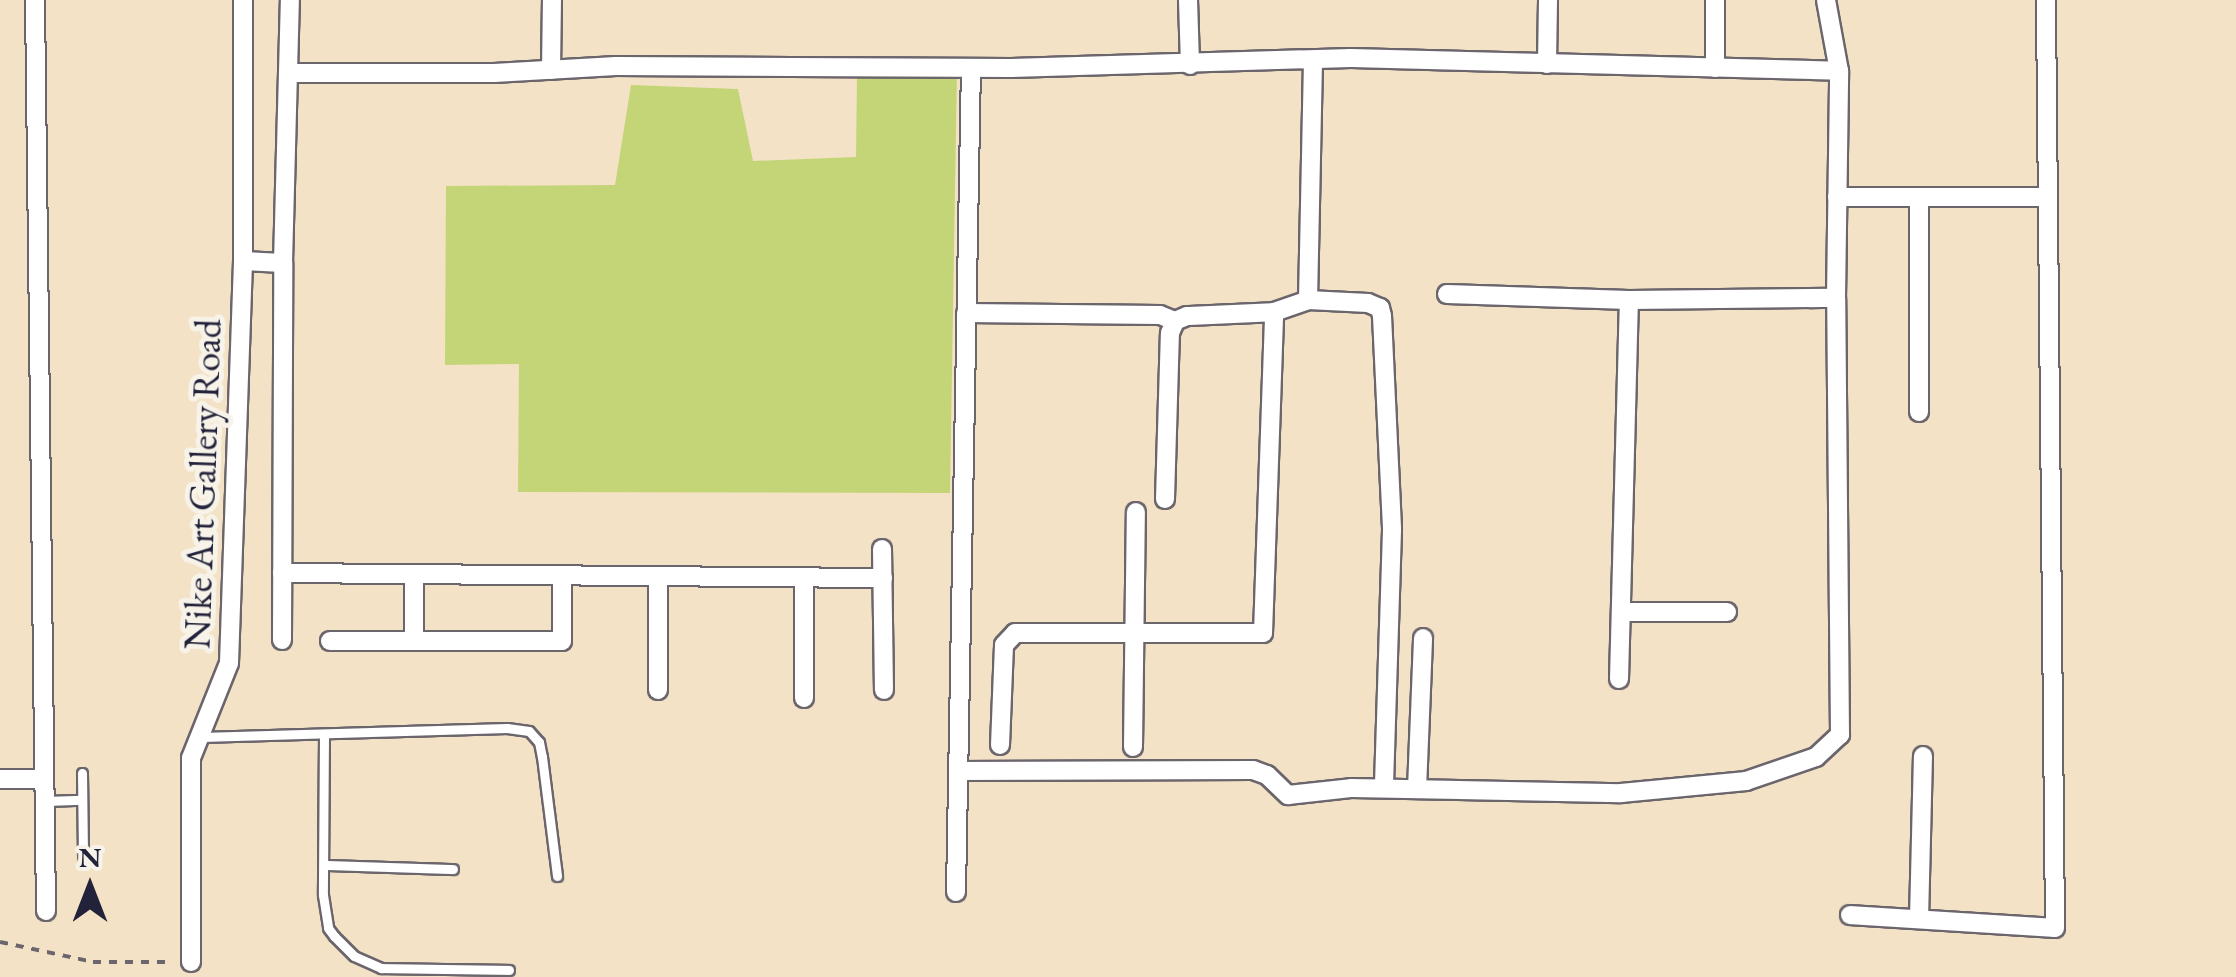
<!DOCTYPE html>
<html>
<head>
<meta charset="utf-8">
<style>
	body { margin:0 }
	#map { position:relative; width:2236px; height:977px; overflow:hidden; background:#f3e2c6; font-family:"EB Garamond",serif }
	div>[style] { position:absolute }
	.green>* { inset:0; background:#c4d577 }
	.path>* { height:4px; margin-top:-2px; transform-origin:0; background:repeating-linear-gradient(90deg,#6b656c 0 8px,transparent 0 16px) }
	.roads { filter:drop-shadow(2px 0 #6b656c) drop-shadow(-2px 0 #6b656c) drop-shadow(0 2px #6b656c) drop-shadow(0 -2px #6b656c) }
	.service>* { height:9px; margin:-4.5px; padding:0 4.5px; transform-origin:4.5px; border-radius:4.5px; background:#fff }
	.minor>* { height:18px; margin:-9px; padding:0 9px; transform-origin:9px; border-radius:9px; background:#fff }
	span { translate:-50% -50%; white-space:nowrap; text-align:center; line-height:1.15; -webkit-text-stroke:10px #f7f3e8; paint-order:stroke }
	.street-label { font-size:38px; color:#22223b }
	.north { position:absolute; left:40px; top:837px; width:100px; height:100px; -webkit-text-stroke:8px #f7f3e8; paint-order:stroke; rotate:0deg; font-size:28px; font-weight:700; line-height:40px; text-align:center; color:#22223b }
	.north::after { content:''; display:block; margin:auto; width:35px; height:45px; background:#22223b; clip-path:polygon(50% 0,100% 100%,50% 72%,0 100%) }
</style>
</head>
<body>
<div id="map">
	<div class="green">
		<div style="clip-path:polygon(957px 69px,950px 493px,518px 492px,519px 364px,445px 365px,446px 186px,615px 185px,631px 85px,738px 89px,753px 161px,856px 157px,857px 76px)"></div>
	</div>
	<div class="path">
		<div style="left:0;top:942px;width:95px;rotate:12.1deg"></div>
		<div style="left:93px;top:962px;width:80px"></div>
	</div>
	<div class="roads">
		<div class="service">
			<div style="left:324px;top:735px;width:160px;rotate:90.4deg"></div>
			<div style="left:323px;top:895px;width:33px;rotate:81deg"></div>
			<div style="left:328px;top:928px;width:10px;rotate:53deg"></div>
			<div style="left:334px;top:936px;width:28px;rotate:45deg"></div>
			<div style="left:354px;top:956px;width:30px;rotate:24deg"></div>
			<div style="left:381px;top:968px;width:128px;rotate:0.9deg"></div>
			<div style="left:201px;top:737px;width:306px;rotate:-1.7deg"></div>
			<div style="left:507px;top:728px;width:22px;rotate:8deg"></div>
			<div style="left:529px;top:731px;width:15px;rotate:48deg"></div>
			<div style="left:539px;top:742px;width:15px;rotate:79deg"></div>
			<div style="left:542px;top:757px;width:120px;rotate:82.8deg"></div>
			<div style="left:82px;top:773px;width:83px;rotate:89.3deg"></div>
			<div style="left:45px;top:801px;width:37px;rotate:-2deg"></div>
			<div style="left:324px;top:865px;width:129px;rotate:1.8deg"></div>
		</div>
		<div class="minor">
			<div style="left:35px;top:0;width:911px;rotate:89.31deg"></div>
			<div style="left:1188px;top:0;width:65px;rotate:88.2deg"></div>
			<div style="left:1715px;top:0;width:68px;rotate:90deg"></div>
			<div style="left:1547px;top:64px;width:64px;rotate:-89.1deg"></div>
			<div style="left:551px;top:70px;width:70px;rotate:-89.2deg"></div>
			<div style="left:289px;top:73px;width:205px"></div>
			<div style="left:494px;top:73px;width:122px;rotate:-3.3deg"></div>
			<div style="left:616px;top:66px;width:395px;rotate:0.3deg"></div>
			<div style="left:1011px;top:68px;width:340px;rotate:-1.7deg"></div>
			<div style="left:1351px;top:58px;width:488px;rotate:1.5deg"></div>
			<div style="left:1837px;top:197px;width:208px"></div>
			<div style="left:1919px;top:198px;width:214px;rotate:90deg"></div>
			<div style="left:243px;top:261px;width:40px;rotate:2.9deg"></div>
			<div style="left:1447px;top:294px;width:182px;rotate:1.9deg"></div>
			<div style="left:1629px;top:300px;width:207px;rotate:-0.6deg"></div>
			<div style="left:1308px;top:300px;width:60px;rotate:2.9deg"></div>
			<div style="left:1368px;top:303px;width:13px;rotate:23deg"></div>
			<div style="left:1380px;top:308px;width:8px;rotate:76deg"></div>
			<div style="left:1382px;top:316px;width:214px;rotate:87.3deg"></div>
			<div style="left:1392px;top:530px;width:258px;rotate:91.8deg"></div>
			<div style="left:966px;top:313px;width:194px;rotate:0.6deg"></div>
			<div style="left:1160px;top:315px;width:16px;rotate:22deg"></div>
			<div style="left:1165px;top:499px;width:166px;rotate:-88.3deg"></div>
			<div style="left:1170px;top:333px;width:13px;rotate:-67deg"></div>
			<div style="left:1175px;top:321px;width:13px;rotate:-23deg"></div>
			<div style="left:1187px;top:316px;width:87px;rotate:-2.6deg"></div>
			<div style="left:882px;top:549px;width:141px;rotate:89.2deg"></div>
			<div style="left:282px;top:573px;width:601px;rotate:0.48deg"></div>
			<div style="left:414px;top:574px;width:67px;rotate:90deg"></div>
			<div style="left:658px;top:576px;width:114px;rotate:90deg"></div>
			<div style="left:804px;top:578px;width:120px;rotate:90deg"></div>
			<div style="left:1621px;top:612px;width:106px"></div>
			<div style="left:282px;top:640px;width:377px;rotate:-89.8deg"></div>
			<div style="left:283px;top:263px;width:263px;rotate:-88.5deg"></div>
			<div style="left:330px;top:641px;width:232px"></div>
			<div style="left:562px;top:641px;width:66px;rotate:-90deg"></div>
			<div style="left:1619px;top:679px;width:379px;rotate:-88.5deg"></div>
			<div style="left:1000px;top:745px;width:100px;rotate:-87.7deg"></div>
			<div style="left:1004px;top:645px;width:16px;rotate:-47deg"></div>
			<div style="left:1015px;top:633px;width:248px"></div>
			<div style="left:1263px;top:633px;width:321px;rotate:-88deg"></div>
			<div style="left:1274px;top:312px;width:36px;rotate:-19deg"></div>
			<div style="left:1308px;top:300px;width:238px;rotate:-88.8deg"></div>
			<div style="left:1133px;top:747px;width:235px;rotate:-89.3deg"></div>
			<div style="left:958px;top:771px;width:295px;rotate:-0.2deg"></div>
			<div style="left:1253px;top:770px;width:15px;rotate:20deg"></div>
			<div style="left:1267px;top:775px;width:29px;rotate:44deg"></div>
			<div style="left:1288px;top:795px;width:63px;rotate:-6.3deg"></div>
			<div style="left:1351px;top:788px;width:270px;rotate:1.1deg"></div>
			<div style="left:1621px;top:793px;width:126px;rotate:-5.5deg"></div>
			<div style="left:1746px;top:781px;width:74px;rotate:-18.9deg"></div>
			<div style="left:1816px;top:757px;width:33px;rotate:-43deg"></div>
			<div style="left:1840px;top:735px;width:437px;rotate:-90.5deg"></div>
			<div style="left:1836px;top:298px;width:227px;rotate:-89.2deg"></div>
			<div style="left:1839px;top:71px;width:72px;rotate:-100.4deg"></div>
			<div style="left:0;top:779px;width:42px"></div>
			<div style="left:1417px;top:789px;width:151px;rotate:-87.7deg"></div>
			<div style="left:956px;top:892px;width:824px;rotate:-88.96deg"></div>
			<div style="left:1850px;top:915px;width:205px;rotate:3.6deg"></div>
			<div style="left:2055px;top:928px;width:928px;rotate:-90.56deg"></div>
			<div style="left:1919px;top:919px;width:163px;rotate:-88.6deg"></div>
			<div style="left:191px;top:962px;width:204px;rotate:-90deg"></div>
			<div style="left:191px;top:758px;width:102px;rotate:-68.2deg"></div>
			<div style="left:229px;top:663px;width:402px;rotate:-88deg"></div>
			<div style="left:243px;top:261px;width:261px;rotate:-90deg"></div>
		</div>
	</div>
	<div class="street-label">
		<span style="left:202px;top:484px;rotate:-88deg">Nike Art Gallery Road</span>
	</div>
	<div class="north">N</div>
</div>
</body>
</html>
